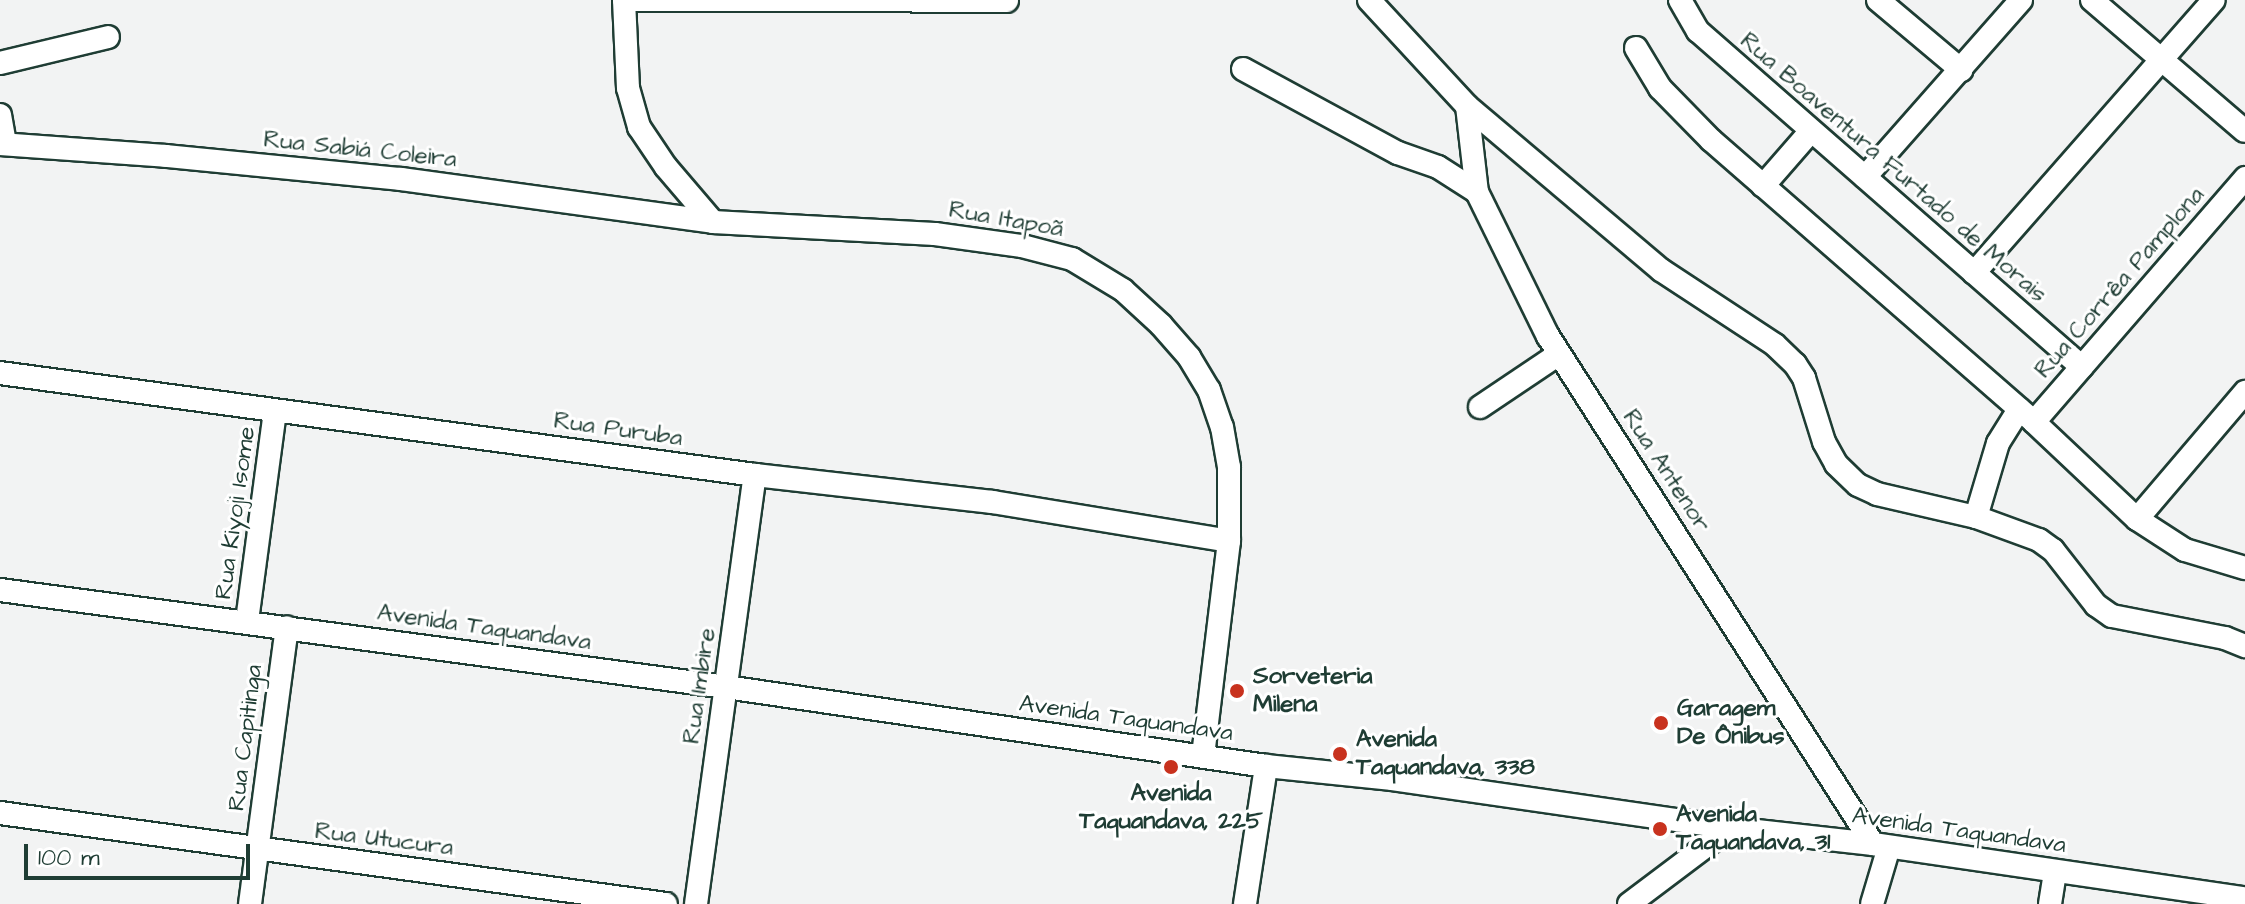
<!DOCTYPE html>
<html>
<head>
<meta charset="utf-8">
<style>
	body { margin:0 }
	#map { position:relative; width:2245px; height:904px; overflow:hidden; background:#f2f3f3; font-family:"Architects Daughter",sans-serif }
	div>[style] { position:absolute }
	.roads { filter:drop-shadow(2px 0 #1f3d34) drop-shadow(-2px 0 #1f3d34) drop-shadow(0 2px #1f3d34) drop-shadow(0 -2px #1f3d34) }
	.minor>* { height:22px; margin:-11px; padding:0 11px; transform-origin:11px; border-radius:11px; background:#fff }
	.dots>* { width:22px; height:22px; translate:-50% -50%; box-sizing:border-box; border:4px solid #fff; border-radius:50% }
	span { translate:-50% -50%; white-space:nowrap; text-align:center; line-height:1.15; -webkit-text-stroke:6px #fff; paint-order:stroke }
	.street-label { font-size:24px; color:#1f3d34 }
	.poi-label { font-size:24px; color:#1f3d34; font-weight:700 }
	.left { translate:0 -50%; text-align:left }
	.scale { position:absolute; left:24px; top:844px; width:226px; height:36px; box-sizing:border-box; border:4px solid #1f3d34; border-top:0; padding-left:10px; font-size:24px; line-height:28px; white-space:nowrap; color:#1f3d34; -webkit-text-stroke:6px #fff; paint-order:stroke }
</style>
</head>
<body>
<div id="map">
	<div class="roads">
		<div class="minor">
			<div style="left:624px;top:0;width:383px;rotate:0.1deg"></div>
			<div style="left:624px;top:0;width:88px;rotate:87.4deg"></div>
			<div style="left:628px;top:88px;width:41px;rotate:74.2deg"></div>
			<div style="left:639px;top:127px;width:48px;rotate:56deg"></div>
			<div style="left:666px;top:167px;width:72px;rotate:49.5deg"></div>
			<div style="left:1369px;top:0;width:144px;rotate:47.2deg"></div>
			<div style="left:1467px;top:106px;width:254px;rotate:40.2deg"></div>
			<div style="left:1661px;top:270px;width:136px;rotate:33.3deg"></div>
			<div style="left:1775px;top:345px;width:28px;rotate:44deg"></div>
			<div style="left:1795px;top:364px;width:17px;rotate:57deg"></div>
			<div style="left:1804px;top:378px;width:67px;rotate:72.6deg"></div>
			<div style="left:1824px;top:442px;width:25px;rotate:61deg"></div>
			<div style="left:1836px;top:464px;width:30px;rotate:44deg"></div>
			<div style="left:1858px;top:485px;width:21px;rotate:25deg"></div>
			<div style="left:1877px;top:494px;width:102px;rotate:13.1deg"></div>
			<div style="left:1976px;top:517px;width:67px;rotate:20.1deg"></div>
			<div style="left:2039px;top:540px;width:17px;rotate:36deg"></div>
			<div style="left:2053px;top:550px;width:70px;rotate:52deg"></div>
			<div style="left:2096px;top:605px;width:19px;rotate:35deg"></div>
			<div style="left:2112px;top:616px;width:115px;rotate:11deg"></div>
			<div style="left:2225px;top:638px;width:22px;rotate:22deg"></div>
			<div style="left:1680px;top:0;width:36px;rotate:60deg"></div>
			<div style="left:1698px;top:31px;width:510px;rotate:41.19deg"></div>
			<div style="left:1878px;top:0;width:109px;rotate:40.1deg"></div>
			<div style="left:2092px;top:0;width:201px;rotate:40.6deg"></div>
			<div style="left:1636px;top:48px;width:47px;rotate:59deg"></div>
			<div style="left:1660px;top:88px;width:73px;rotate:45.6deg"></div>
			<div style="left:1711px;top:140px;width:429px;rotate:41.1deg"></div>
			<div style="left:2034px;top:422px;width:141px;rotate:43.3deg"></div>
			<div style="left:2137px;top:519px;width:57px;rotate:32.9deg"></div>
			<div style="left:2185px;top:550px;width:63px;rotate:16.7deg"></div>
			<div style="left:0;top:63px;width:111px;rotate:-13.5deg"></div>
			<div style="left:1243px;top:69px;width:176px;rotate:28.5deg"></div>
			<div style="left:1398px;top:153px;width:42px;rotate:19.3deg"></div>
			<div style="left:1438px;top:167px;width:46px;rotate:32.7deg"></div>
			<div style="left:1467px;top:106px;width:87px;rotate:83.4deg"></div>
			<div style="left:1477px;top:192px;width:161px;rotate:63.8deg"></div>
			<div style="left:1548px;top:336px;width:603px;rotate:57.39deg"></div>
			<div style="left:0;top:115px;width:29px;rotate:80deg"></div>
			<div style="left:0;top:144px;width:166px;rotate:4.1deg"></div>
			<div style="left:166px;top:156px;width:236px;rotate:5.6deg"></div>
			<div style="left:401px;top:179px;width:315px;rotate:7.8deg"></div>
			<div style="left:713px;top:222px;width:222px;rotate:3.1deg"></div>
			<div style="left:935px;top:234px;width:88px;rotate:7.9deg"></div>
			<div style="left:1022px;top:246px;width:52px;rotate:14.6deg"></div>
			<div style="left:1072px;top:259px;width:60px;rotate:31.3deg"></div>
			<div style="left:1123px;top:290px;width:52px;rotate:42.6deg"></div>
			<div style="left:1161px;top:325px;width:43px;rotate:48.8deg"></div>
			<div style="left:1189px;top:357px;width:39px;rotate:59deg"></div>
			<div style="left:1209px;top:390px;width:39px;rotate:71deg"></div>
			<div style="left:1222px;top:427px;width:41px;rotate:80.1deg"></div>
			<div style="left:1229px;top:467px;width:74px;rotate:90deg"></div>
			<div style="left:1229px;top:541px;width:217px;rotate:96.9deg"></div>
			<div style="left:1865px;top:177px;width:236px;rotate:-48.6deg"></div>
			<div style="left:1763px;top:186px;width:72px;rotate:-49deg"></div>
			<div style="left:1974px;top:273px;width:363px;rotate:-48.7deg"></div>
			<div style="left:0;top:373px;width:762px;rotate:7.69deg"></div>
			<div style="left:755px;top:475px;width:239px;rotate:6.5deg"></div>
			<div style="left:992px;top:502px;width:240px;rotate:9.3deg"></div>
			<div style="left:1480px;top:407px;width:95px;rotate:-33.9deg"></div>
			<div style="left:2034px;top:422px;width:323px;rotate:-49.1deg"></div>
			<div style="left:1976px;top:517px;width:77px;rotate:-73.4deg"></div>
			<div style="left:1998px;top:443px;width:40px;rotate:-58deg"></div>
			<div style="left:2137px;top:519px;width:167px;rotate:-49.6deg"></div>
			<div style="left:0;top:590px;width:732px;rotate:7.61deg"></div>
			<div style="left:726px;top:687px;width:546px;rotate:8.32deg"></div>
			<div style="left:1266px;top:766px;width:127px;rotate:5.9deg"></div>
			<div style="left:1392px;top:779px;width:342px;rotate:8.2deg"></div>
			<div style="left:1730px;top:828px;width:144px;rotate:6.4deg"></div>
			<div style="left:1873px;top:844px;width:376px;rotate:8.3deg"></div>
			<div style="left:247px;top:621px;width:212px;rotate:-82.4deg"></div>
			<div style="left:0;top:813px;width:672px;rotate:7.78deg"></div>
			<div style="left:250px;top:904px;width:279px;rotate:-82.4deg"></div>
			<div style="left:696px;top:904px;width:433px;rotate:-82.2deg"></div>
			<div style="left:1245px;top:904px;width:140px;rotate:-81.3deg"></div>
			<div style="left:1629px;top:904px;width:126px;rotate:-37deg"></div>
			<div style="left:1872px;top:904px;width:59px;rotate:-73.4deg"></div>
			<div style="left:2050px;top:904px;width:32px;rotate:-81deg"></div>
		</div>
	</div>
	<div class="dots">
		<div style="left:1237px;top:691px;background:#c8321e"></div>
		<div style="left:1661px;top:723px;background:#c8321e"></div>
		<div style="left:1340px;top:754px;background:#c8321e"></div>
		<div style="left:1171px;top:767px;background:#c8321e"></div>
		<div style="left:1660px;top:829px;background:#c8321e"></div>
	</div>
	<div class="street-label">
		<span style="left:360px;top:150px;rotate:6deg">Rua Sabiá Coleira</span>
		<span style="left:1893px;top:168px;rotate:41deg">Rua Boaventura Furtado de Morais</span>
		<span style="left:1006px;top:220px;rotate:10deg">Rua Itapoã</span>
		<span style="left:2120px;top:283px;rotate:-49deg">Rua Corrêa Pamplona</span>
		<span style="left:618px;top:430px;rotate:8deg">Rua Puruba</span>
		<span style="left:1666px;top:471px;rotate:57deg">Rua Antenor</span>
		<span style="left:236px;top:513px;rotate:-82deg">Rua Kiyoji Isome</span>
		<span style="left:484px;top:628px;rotate:8deg">Avenida Taquandava</span>
		<span style="left:700px;top:686px;rotate:-82deg">Rua Imbire</span>
		<span style="left:1126px;top:719px;rotate:8deg">Avenida Taquandava</span>
		<span style="left:246px;top:738px;rotate:-83deg">Rua Capitinga</span>
		<span style="left:1959px;top:831px;rotate:8deg">Avenida Taquandava</span>
		<span style="left:384px;top:840px;rotate:7deg">Rua Utucura</span>
	</div>
	<div class="poi-label">
		<span class="left" style="left:1253px;top:691px">Sorveteria<br>Milena</span>
		<span class="left" style="left:1677px;top:723px">Garagem<br>De Ônibus</span>
		<span class="left" style="left:1356px;top:754px">Avenida<br>Taquandava, 338</span>
		<span style="left:1171px;top:808px">Avenida<br>Taquandava, 225</span>
		<span class="left" style="left:1676px;top:829px">Avenida<br>Taquandava, 31</span>
	</div>
	<div class="scale">100 m</div>
</div>
</body>
</html>
